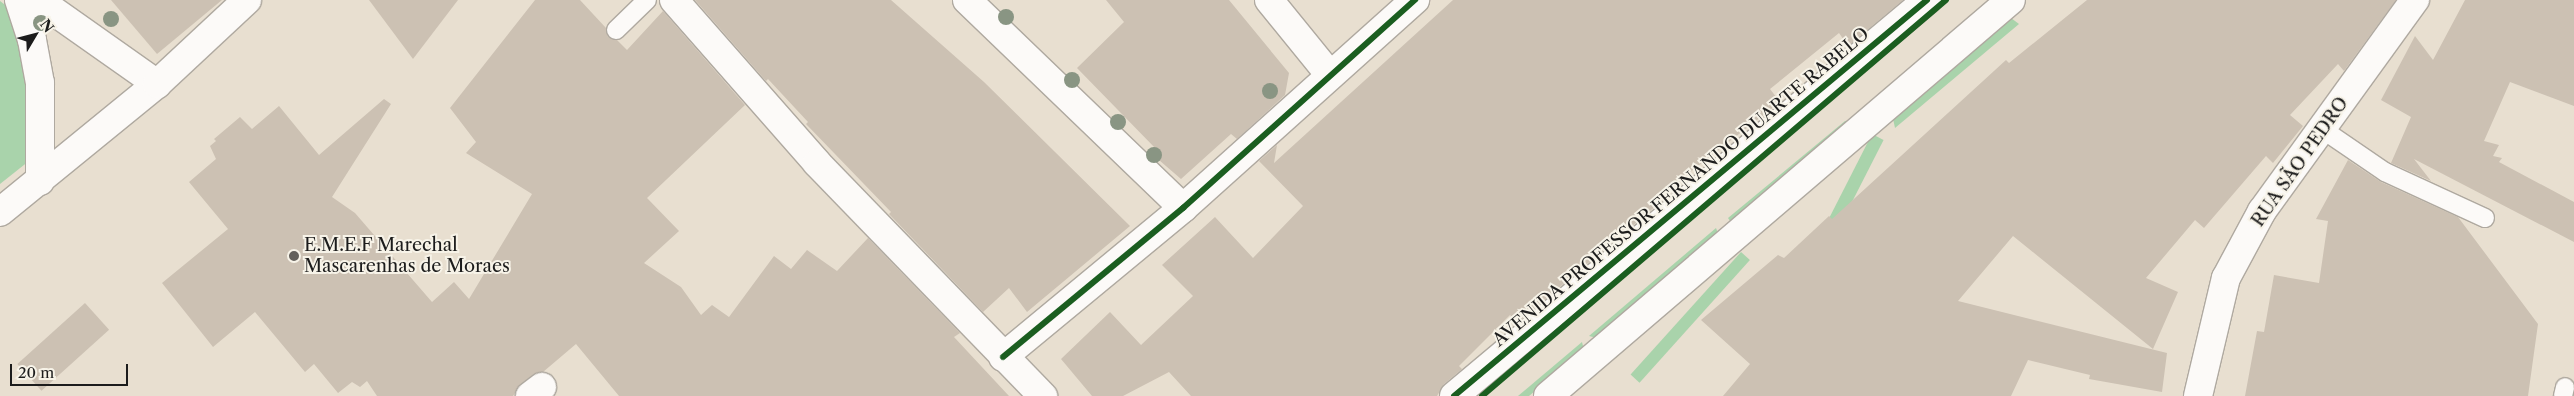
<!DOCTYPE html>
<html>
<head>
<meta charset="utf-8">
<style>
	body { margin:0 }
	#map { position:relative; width:2574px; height:396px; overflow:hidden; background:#e8dfd0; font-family:"Libre Caslon Text",serif }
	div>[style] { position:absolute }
	.green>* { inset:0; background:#a9d3ab; transform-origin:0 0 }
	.building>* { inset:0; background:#ccc1b3; transform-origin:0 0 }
	.roads { filter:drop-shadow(1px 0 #afa9a0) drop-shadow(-1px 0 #afa9a0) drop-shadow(0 1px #afa9a0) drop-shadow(0 -1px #afa9a0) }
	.lane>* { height:18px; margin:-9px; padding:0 9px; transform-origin:9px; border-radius:9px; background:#fcfaf8 }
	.street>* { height:28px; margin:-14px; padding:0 14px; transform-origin:14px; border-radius:14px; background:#fcfaf8 }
	.secondary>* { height:28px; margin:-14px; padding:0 14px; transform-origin:14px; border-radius:14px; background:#fcfaf8 }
	.cycleway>* { height:6px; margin:-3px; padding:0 3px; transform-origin:3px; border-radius:3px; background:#1b5e20 }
	.trees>* { width:16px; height:16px; margin:-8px; border-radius:50%; background:#899583 }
	.dots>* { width:14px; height:14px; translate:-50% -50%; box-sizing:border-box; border:2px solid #f7f3e8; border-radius:50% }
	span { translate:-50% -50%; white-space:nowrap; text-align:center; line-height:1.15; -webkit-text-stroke:4px #f7f3e8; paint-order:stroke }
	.street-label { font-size:18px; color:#1c1c1c }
	.poi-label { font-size:18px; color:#1c1c1c }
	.left { translate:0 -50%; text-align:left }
	.north { position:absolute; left:10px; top:10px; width:50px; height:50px; -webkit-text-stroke:4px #f7f3e8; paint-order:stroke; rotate:53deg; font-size:14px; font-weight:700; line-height:20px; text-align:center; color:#1c1c1c }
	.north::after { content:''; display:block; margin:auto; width:18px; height:22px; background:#1c1c1c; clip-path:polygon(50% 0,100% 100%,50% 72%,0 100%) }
	.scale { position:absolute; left:10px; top:364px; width:118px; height:22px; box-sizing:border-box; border:2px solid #1c1c1c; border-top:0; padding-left:6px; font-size:15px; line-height:18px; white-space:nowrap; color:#1c1c1c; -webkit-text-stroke:4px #f7f3e8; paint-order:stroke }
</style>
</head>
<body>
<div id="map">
	<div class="green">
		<div style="clip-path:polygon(0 1px,18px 15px,40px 83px,34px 157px,0 184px)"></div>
		<div style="clip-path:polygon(2011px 18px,2019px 24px,1895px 128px,1892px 114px)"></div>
		<div style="clip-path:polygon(1855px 120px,1734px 223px,1730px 221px,1728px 218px,1845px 121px)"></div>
		<div style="left:1872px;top:134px;width:13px;height:160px;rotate:27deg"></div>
		<div style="clip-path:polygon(1716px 228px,1719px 236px,1597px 338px,1589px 336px)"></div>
		<div style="left:1741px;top:252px;width:12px;height:165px;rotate:42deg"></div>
		<div style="clip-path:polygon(1582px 342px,1584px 350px,1529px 396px,1518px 396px)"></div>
	</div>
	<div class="building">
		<div style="clip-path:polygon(111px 0,222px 0,157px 54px)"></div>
		<div style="clip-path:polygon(369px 0,458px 0,413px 59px)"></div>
		<div style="clip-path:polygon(535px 0,580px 0,606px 28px,608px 37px,617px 40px,627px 50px,663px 11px,745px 105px,647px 198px,679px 231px,644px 263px,681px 287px,701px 315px,712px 305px,729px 317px,774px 256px,791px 269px,807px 250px,837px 271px,868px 238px,960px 333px,954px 337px,1009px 396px,619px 396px,576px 344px,543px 372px,521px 384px,513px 396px,377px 396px,367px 381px,360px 387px,352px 382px,338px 393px,314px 364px,305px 372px,255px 312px,213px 347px,162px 283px,228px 229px,189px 182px,216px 159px,210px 146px,216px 141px,214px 139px,240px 117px,252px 129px,279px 106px,319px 155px,384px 99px,391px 104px,332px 197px,355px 213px,432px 302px,454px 282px,469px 299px,532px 194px,466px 153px,476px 142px,450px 108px)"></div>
		<div style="clip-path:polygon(695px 0,891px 0,984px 82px,1130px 226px,1027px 312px,1009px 288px,983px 312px,889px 214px,891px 212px,806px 124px,808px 122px,768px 79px,766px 81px)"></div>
		<div style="clip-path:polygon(1106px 0,1229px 0,1289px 73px,1285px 95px,1237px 139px,1231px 134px,1181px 179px,1152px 154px,1157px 150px,1077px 68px,1124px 22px)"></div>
		<div style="clip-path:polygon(1453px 0,1903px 0,1848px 46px,1839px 33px,1770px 89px,1780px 102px,1666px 191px,1669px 195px,1518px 322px,1510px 315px,1459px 366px,1462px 369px,1444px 384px,1437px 396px,1191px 396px,1169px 372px,1123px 396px,1092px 396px,1061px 359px,1110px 312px,1141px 345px,1193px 296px,1162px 265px,1215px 217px,1253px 258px,1303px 206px,1259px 161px,1277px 145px,1274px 163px)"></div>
		<div style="clip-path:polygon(2087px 0,2396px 0,2344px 71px,2338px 64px,2290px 115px,2303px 126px,2273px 163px,2266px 156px,2204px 228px,2195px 220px,2146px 278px,2178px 292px,2153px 349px,2013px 236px,1958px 301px,2167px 353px,2162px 392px,2089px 379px,2090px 375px,2028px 360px,2011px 396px,1723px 396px,1750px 364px,1701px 320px,1778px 255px,1784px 258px,1829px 216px,1832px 219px,2006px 60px,2009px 63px)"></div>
		<div style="clip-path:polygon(2465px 0,2574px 0,2574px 106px,2510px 82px,2484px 141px,2499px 145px,2493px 156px,2502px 158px,2499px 162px,2574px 202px,2574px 242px,2414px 159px,2431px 181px,2391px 163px,2411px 117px,2381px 100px,2415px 36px,2433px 60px)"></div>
		<div style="clip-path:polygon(2348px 160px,2381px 182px,2458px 217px,2538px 324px,2528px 396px,2245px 396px,2257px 331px,2264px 332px,2274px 275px,2319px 283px,2328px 221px,2316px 219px)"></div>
		<div style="left:85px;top:303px;width:36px;height:91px;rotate:48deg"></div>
	</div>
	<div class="roads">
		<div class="lane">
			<div style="left:616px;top:30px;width:43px;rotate:-44.1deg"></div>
			<div style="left:2322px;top:129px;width:76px;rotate:34.3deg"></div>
			<div style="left:2385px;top:172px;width:110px;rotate:24.7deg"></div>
			<div style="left:2563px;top:396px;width:9px;rotate:-77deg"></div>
		</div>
		<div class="street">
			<div style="left:38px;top:0;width:146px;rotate:35.2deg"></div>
			<div style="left:674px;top:0;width:217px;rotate:48.7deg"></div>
			<div style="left:817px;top:163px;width:325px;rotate:45.9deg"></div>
			<div style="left:967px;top:0;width:300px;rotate:43.9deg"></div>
			<div style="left:1269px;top:0;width:97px;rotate:50.9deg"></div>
			<div style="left:1003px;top:357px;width:234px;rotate:-39.6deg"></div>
			<div style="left:1183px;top:208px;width:312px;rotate:-41.9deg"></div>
			<div style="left:530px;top:396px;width:15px;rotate:-37deg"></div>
			<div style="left:2198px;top:396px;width:121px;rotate:-76.7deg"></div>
			<div style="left:2226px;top:278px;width:76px;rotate:-61.8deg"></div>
			<div style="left:2262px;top:211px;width:261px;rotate:-54.1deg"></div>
		</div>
		<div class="secondary">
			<div style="left:19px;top:0;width:42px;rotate:72deg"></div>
			<div style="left:32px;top:40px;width:44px;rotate:79.5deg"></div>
			<div style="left:40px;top:83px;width:98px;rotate:90deg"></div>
			<div style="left:0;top:212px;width:203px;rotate:-39.2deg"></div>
			<div style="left:157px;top:84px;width:123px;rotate:-43deg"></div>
			<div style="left:1454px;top:396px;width:617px;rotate:-39.94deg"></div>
			<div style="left:1548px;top:396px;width:609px;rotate:-40.54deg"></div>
		</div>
	</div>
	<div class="cycleway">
		<div style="left:1003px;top:357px;width:234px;rotate:-39.6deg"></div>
		<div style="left:1183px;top:208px;width:312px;rotate:-41.9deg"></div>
		<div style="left:1454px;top:396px;width:617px;rotate:-39.94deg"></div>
		<div style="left:1482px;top:396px;width:610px;rotate:-40.48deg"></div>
	</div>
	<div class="trees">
		<div style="left:1006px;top:17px"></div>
		<div style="left:111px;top:19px"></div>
		<div style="left:41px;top:23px"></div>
		<div style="left:1072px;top:80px"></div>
		<div style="left:1270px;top:91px"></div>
		<div style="left:1118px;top:122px"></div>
		<div style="left:1154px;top:155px"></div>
	</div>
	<div class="dots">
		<div style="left:294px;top:256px;background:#63605b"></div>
	</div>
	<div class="street-label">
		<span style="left:2300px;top:162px;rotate:-55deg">RUA SÃO PEDRO</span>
		<span style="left:1681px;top:187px;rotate:-40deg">AVENIDA PROFESSOR FERNANDO DUARTE RABELO</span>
	</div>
	<div class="poi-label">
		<span class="left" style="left:304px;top:256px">E.M.E.F Marechal<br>Mascarenhas de Moraes</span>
	</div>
	<div class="north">N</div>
	<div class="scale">20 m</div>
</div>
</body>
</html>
